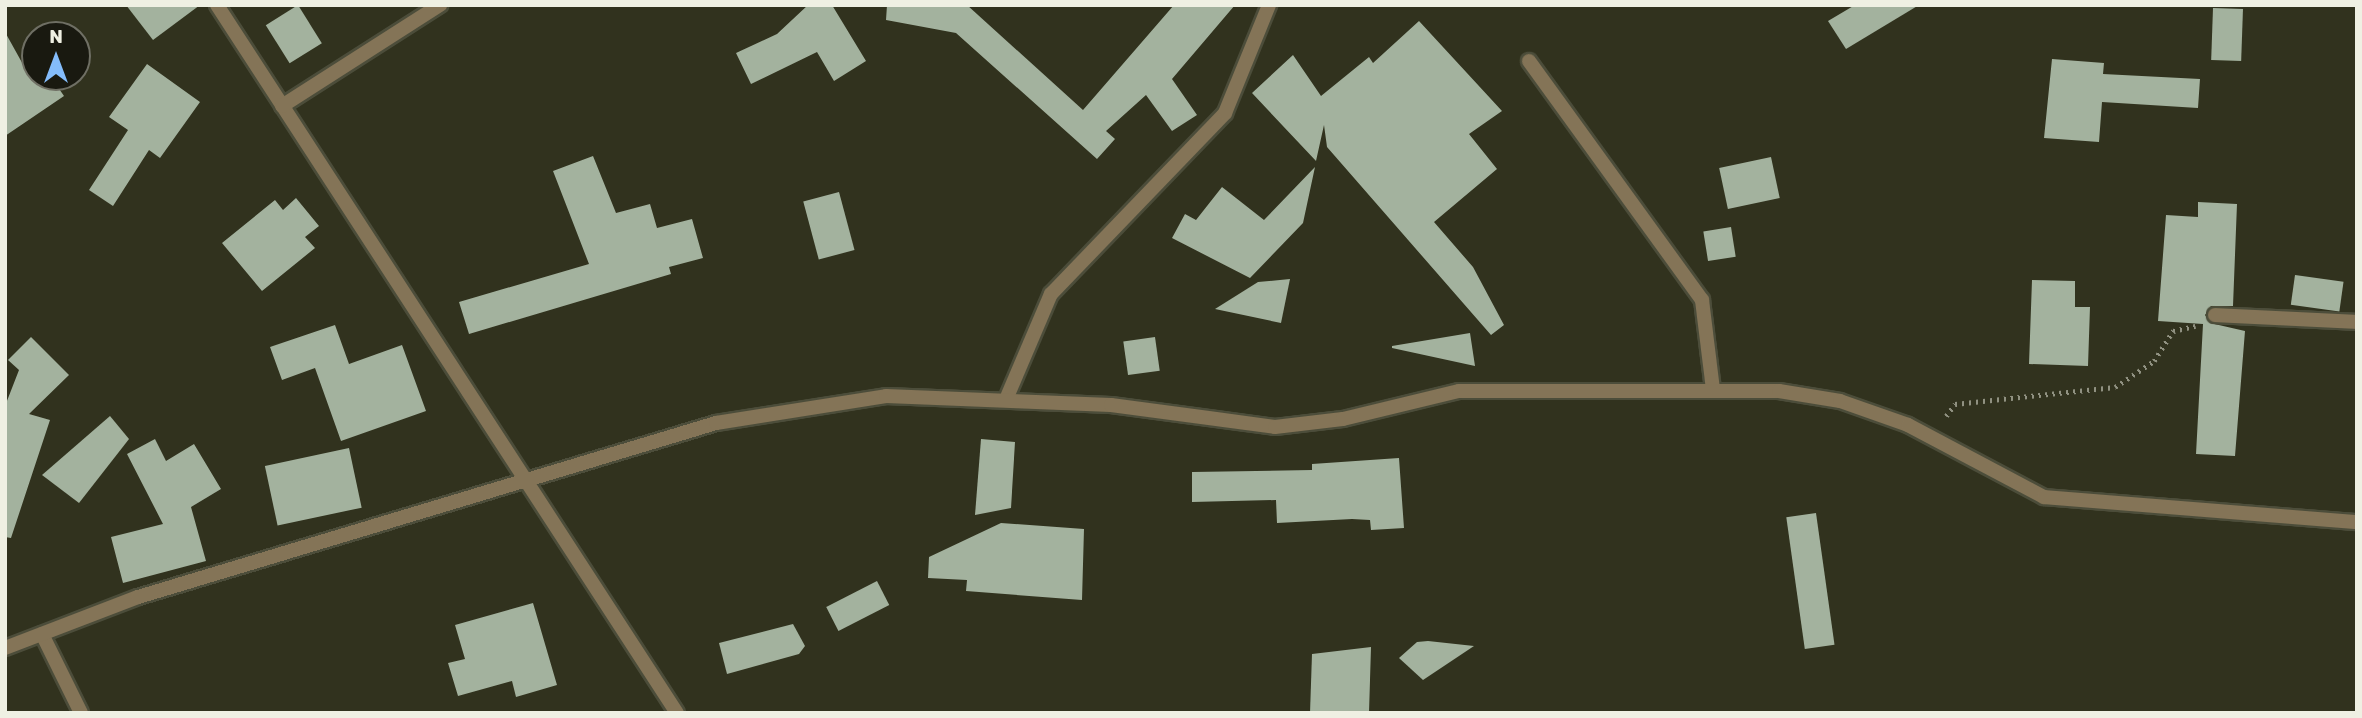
<!DOCTYPE html>
<html>
<head>
<meta charset="utf-8">
<style>
	body { margin:0 }
	#map { position:relative; width:2362px; height:718px; overflow:hidden; background:#31321e; font-family:Rubik,sans-serif }
	div>[style] { position:absolute }
	.building>* { inset:0; background:#a3b29e; transform-origin:0 0 }
	.path>* { height:4.5px; margin-top:-2.25px; transform-origin:0; background:repeating-linear-gradient(90deg,#909181 0 2px,transparent 0 7px) }
	.roads { filter:drop-shadow(2px 0 #4c4d3a) drop-shadow(-2px 0 #4c4d3a) drop-shadow(0 2px #4c4d3a) drop-shadow(0 -2px #4c4d3a) }
	.minor>* { height:14px; margin:-7px; padding:0 7px; transform-origin:7px; border-radius:7px; background:#847457 }
	span { translate:-50% -50%; white-space:nowrap; text-align:center; line-height:1.15; -webkit-text-stroke:7px #191910; paint-order:stroke }
	.frame { position:absolute; inset:0; border:7px solid #eff0e3; pointer-events:none }
	.north { position:absolute; left:21px; top:21px; width:70px; height:70px; box-sizing:border-box; background:#191910; border:2px solid #6f6f64; border-radius:50%; rotate:0deg; font-size:19px; font-weight:700; line-height:28px; text-align:center; color:#eff0e3 }
	.north::after { content:''; display:block; margin:auto; width:24px; height:32px; background:#84bcfb; clip-path:polygon(50% 0,100% 100%,50% 72%,0 100%) }
</style>
</head>
<body>
<div id="map">
	<div class="building">
		<div style="clip-path:polygon(126px 5px,200px 5px,153px 40px)"></div>
		<div style="left:298px;top:5px;width:45px;height:38px;rotate:58deg"></div>
		<div style="clip-path:polygon(808px 5px,832px 5px,866px 61px,834px 81px,817px 52px,751px 84px,736px 53px,777px 34px)"></div>
		<div style="clip-path:polygon(887px 5px,967px 5px,1083px 110px,1174px 5px,1235px 5px,1172px 79px,1197px 115px,1172px 131px,1146px 95px,1106px 131px,1115px 139px,1097px 159px,956px 33px,886px 20px)"></div>
		<div style="clip-path:polygon(1855px 5px,1919px 5px,1846px 49px,1828px 21px)"></div>
		<div style="left:2213px;top:8px;width:30px;height:52px;rotate:2deg"></div>
		<div style="clip-path:polygon(1419px 21px,1502px 111px,1469px 134px,1497px 169px,1434px 222px,1473px 267px,1504px 325px,1491px 335px,1327px 147px,1324px 125px,1316px 161px,1252px 93px,1293px 55px,1321px 96px,1369px 57px,1373px 63px)"></div>
		<div style="clip-path:polygon(5px 32px,25px 68px,35px 61px,35px 77px,51px 77px,64px 96px,5px 136px)"></div>
		<div style="clip-path:polygon(2052px 59px,2104px 63px,2103px 74px,2200px 79px,2198px 108px,2102px 102px,2099px 142px,2044px 138px)"></div>
		<div style="clip-path:polygon(147px 64px,200px 102px,160px 158px,149px 150px,113px 206px,89px 190px,128px 130px,109px 117px)"></div>
		<div style="clip-path:polygon(593px 156px,616px 213px,650px 204px,657px 228px,692px 219px,703px 258px,669px 267px,671px 274px,469px 334px,459px 302px,589px 264px,553px 171px)"></div>
		<div style="left:1771px;top:157px;width:42px;height:53px;rotate:78deg"></div>
		<div style="clip-path:polygon(1315px 167px,1303px 223px,1250px 278px,1172px 238px,1185px 214px,1196px 220px,1222px 187px,1264px 220px)"></div>
		<div style="left:839px;top:192px;width:60px;height:37px;rotate:75deg"></div>
		<div style="clip-path:polygon(296px 198px,319px 226px,305px 237px,315px 248px,262px 291px,222px 243px,275px 200px,283px 210px)"></div>
		<div style="clip-path:polygon(2198px 202px,2237px 204px,2233px 306px,2211px 306px,2205px 315px,2210px 323px,2245px 331px,2235px 456px,2196px 454px,2203px 324px,2158px 321px,2166px 215px,2198px 217px)"></div>
		<div style="left:1731px;top:227px;width:30px;height:28px;rotate:81deg"></div>
		<div style="left:2295px;top:275px;width:49px;height:30px;rotate:8deg"></div>
		<div style="clip-path:polygon(1290px 279px,1281px 323px,1215px 309px,1258px 282px)"></div>
		<div style="clip-path:polygon(2032px 280px,2075px 281px,2075px 307px,2090px 307px,2088px 366px,2029px 364px)"></div>
		<div style="clip-path:polygon(335px 325px,349px 364px,402px 345px,426px 411px,341px 441px,315px 368px,282px 380px,270px 347px)"></div>
		<div style="clip-path:polygon(1470px 333px,1475px 366px,1392px 348px,1392px 346px)"></div>
		<div style="clip-path:polygon(31px 337px,69px 375px,29px 414px,50px 420px,11px 538px,5px 537px,5px 406px,19px 370px,8px 360px)"></div>
		<div style="left:1155px;top:337px;width:34px;height:32px;rotate:82deg"></div>
		<div style="clip-path:polygon(110px 416px,129px 439px,79px 503px,42px 475px)"></div>
		<div style="clip-path:polygon(155px 439px,166px 461px,194px 444px,221px 489px,191px 507px,206px 561px,123px 583px,111px 537px,163px 524px,127px 454px)"></div>
		<div style="clip-path:polygon(981px 439px,1015px 442px,1011px 508px,975px 515px)"></div>
		<div style="left:349px;top:448px;width:61px;height:86px;rotate:78deg"></div>
		<div style="clip-path:polygon(1399px 458px,1404px 528px,1371px 530px,1370px 520px,1352px 519px,1277px 523px,1276px 500px,1192px 502px,1192px 472px,1312px 470px,1312px 464px)"></div>
		<div style="left:1816px;top:513px;width:133px;height:30px;rotate:82deg"></div>
		<div style="clip-path:polygon(1001px 523px,1084px 529px,1082px 600px,966px 591px,967px 580px,928px 578px,929px 557px)"></div>
		<div style="left:877px;top:581px;width:27px;height:57px;rotate:63deg"></div>
		<div style="clip-path:polygon(533px 603px,557px 685px,516px 697px,512px 681px,458px 696px,448px 663px,465px 659px,455px 625px)"></div>
		<div style="clip-path:polygon(793px 624px,805px 646px,799px 654px,727px 674px,719px 643px)"></div>
		<div style="clip-path:polygon(1417px 642px,1428px 641px,1474px 646px,1423px 680px,1399px 658px)"></div>
		<div style="clip-path:polygon(1371px 647px,1369px 713px,1310px 713px,1312px 654px)"></div>
	</div>
	<div class="path">
		<div style="left:1946px;top:416px;width:15px;rotate:-53deg"></div>
		<div style="left:1955px;top:404px;width:161px;rotate:-6.1deg"></div>
		<div style="left:2115px;top:387px;width:47px;rotate:-33.7deg"></div>
		<div style="left:2154px;top:361px;width:36px;rotate:-58deg"></div>
		<div style="left:2173px;top:331px;width:23px;rotate:-13deg"></div>
	</div>
	<div class="roads">
		<div class="minor">
			<div style="left:217px;top:5px;width:844px;rotate:56.99deg"></div>
			<div style="left:1529px;top:61px;width:295px;rotate:54.1deg"></div>
			<div style="left:1702px;top:300px;width:91px;rotate:83deg"></div>
			<div style="left:282px;top:106px;width:188px;rotate:-32.6deg"></div>
			<div style="left:2215px;top:315px;width:142px;rotate:2.8deg"></div>
			<div style="left:1007px;top:397px;width:112px;rotate:-66.9deg"></div>
			<div style="left:1051px;top:294px;width:251px;rotate:-46.1deg"></div>
			<div style="left:1225px;top:113px;width:117px;rotate:-67.8deg"></div>
			<div style="left:42px;top:634px;width:88px;rotate:63.7deg"></div>
			<div style="left:5px;top:648px;width:142px;rotate:-21deg"></div>
			<div style="left:138px;top:597px;width:604px;rotate:-16.75deg"></div>
			<div style="left:716px;top:423px;width:172px;rotate:-9deg"></div>
			<div style="left:886px;top:396px;width:225px;rotate:2.3deg"></div>
			<div style="left:1111px;top:405px;width:165px;rotate:7.6deg"></div>
			<div style="left:1275px;top:427px;width:68px;rotate:-6.7deg"></div>
			<div style="left:1343px;top:419px;width:119px;rotate:-13.6deg"></div>
			<div style="left:1459px;top:391px;width:320px"></div>
			<div style="left:1779px;top:391px;width:62px;rotate:9.3deg"></div>
			<div style="left:1840px;top:401px;width:72px;rotate:19.4deg"></div>
			<div style="left:1908px;top:425px;width:154px;rotate:27.9deg"></div>
			<div style="left:2044px;top:497px;width:314px;rotate:4.6deg"></div>
		</div>
	</div>
	<div class="frame"></div>
	<div class="north">N</div>
</div>
</body>
</html>
